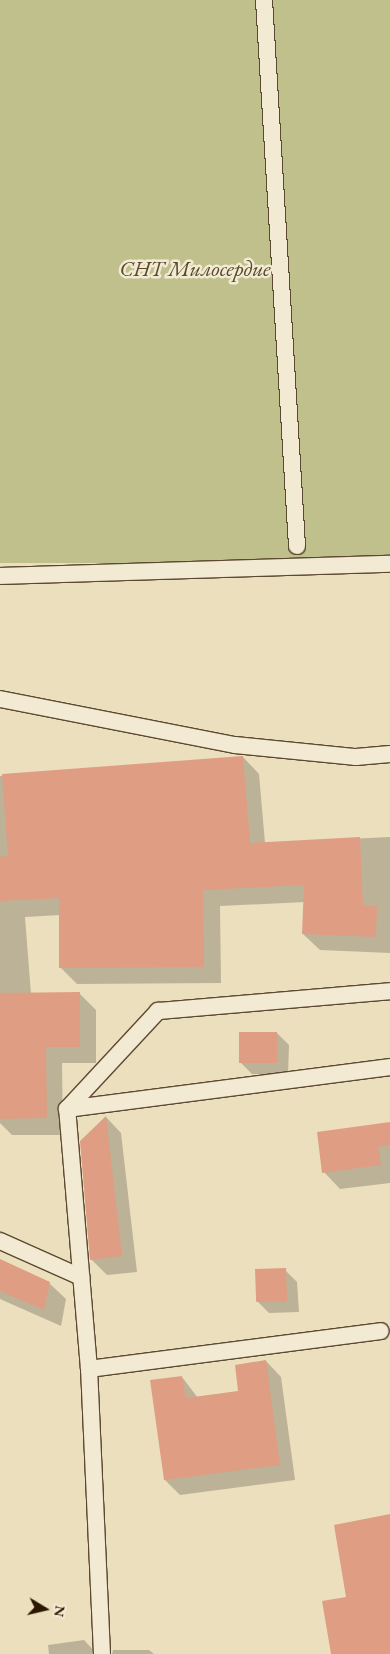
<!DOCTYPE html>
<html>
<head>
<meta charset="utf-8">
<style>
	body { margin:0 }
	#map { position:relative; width:390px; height:1654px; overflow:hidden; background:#ecdfbd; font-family:"EB Garamond",serif }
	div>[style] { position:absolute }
	.green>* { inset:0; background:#bfc08c; transform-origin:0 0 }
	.shadow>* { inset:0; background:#0003 }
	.building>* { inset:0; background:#df9e83; transform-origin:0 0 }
	.roads { filter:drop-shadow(1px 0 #5c4930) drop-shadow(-1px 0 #5c4930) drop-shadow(0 1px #5c4930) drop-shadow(0 -1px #5c4930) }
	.lane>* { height:16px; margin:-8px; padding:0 8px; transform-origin:8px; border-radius:8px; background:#f3ead4 }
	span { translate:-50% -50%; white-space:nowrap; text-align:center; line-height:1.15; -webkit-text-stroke:5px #f3ead4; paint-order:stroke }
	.park-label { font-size:22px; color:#584a2b; font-style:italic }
	.north { position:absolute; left:20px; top:1584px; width:50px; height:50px; -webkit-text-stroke:4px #f3ead4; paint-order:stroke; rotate:99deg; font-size:14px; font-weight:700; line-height:20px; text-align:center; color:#2c1701 }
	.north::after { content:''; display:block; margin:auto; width:18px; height:22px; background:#2c1701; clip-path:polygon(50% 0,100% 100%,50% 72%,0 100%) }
</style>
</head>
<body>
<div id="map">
	<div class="green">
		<div style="left:0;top:0;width:390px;height:563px"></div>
	</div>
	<div class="shadow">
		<div style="clip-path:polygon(243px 757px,259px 774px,265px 843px,390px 837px,390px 953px,320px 950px,303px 934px,305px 902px,220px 906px,221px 983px,77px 984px,60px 967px,60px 915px,25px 917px,31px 994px,79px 993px,96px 1010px,96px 1063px,62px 1063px,63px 1135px,12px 1135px,0 1123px,0 776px)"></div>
		<div style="clip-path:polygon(277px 1033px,289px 1045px,288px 1075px,252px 1074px,240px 1062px)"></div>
		<div style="clip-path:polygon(106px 1117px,121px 1133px,137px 1272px,107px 1275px,91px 1259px)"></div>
		<div style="clip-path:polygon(390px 1124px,390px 1183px,340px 1189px,324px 1172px)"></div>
		<div style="clip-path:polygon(0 1261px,49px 1283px,66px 1299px,61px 1326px,0 1299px)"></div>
		<div style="clip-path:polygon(285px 1270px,297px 1282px,299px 1312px,269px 1313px,257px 1301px)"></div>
		<div style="clip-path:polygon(266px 1361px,281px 1377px,295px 1480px,180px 1495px,165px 1480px,182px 1377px,198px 1398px,239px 1392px)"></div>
		<div style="clip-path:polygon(84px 1640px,97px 1654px,49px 1654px,48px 1645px)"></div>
		<div style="clip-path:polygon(113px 1650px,149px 1650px,154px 1654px,112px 1654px)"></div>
	</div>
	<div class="building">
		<div style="clip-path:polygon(243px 756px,250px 843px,360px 837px,363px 905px,377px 906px,376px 937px,302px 934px,304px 885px,203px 890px,204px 967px,59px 968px,59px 898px,0 901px,0 857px,8px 856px,2px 774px)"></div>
		<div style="clip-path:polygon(80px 992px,80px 1047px,46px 1047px,47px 1118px,0 1119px,0 993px)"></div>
		<div style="left:239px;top:1032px;width:38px;height:31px"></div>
		<div style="clip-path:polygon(106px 1116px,122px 1256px,90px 1260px,80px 1141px)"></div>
		<div style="clip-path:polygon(390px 1122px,390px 1145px,378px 1147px,381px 1165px,322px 1173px,317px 1132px)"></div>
		<div style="clip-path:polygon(0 1259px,50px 1282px,44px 1310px,0 1291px)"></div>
		<div style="left:286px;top:1268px;width:33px;height:31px;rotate:88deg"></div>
		<div style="clip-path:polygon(266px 1360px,280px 1465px,164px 1480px,150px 1380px,182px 1376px,186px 1398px,238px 1391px,235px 1365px)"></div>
		<div style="clip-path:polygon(390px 1514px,390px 1654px,331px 1654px,322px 1601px,346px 1597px,334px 1525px)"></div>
	</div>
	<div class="roads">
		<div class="lane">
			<div style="left:264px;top:0;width:547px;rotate:86.54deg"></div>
			<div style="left:0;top:576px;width:390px;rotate:-1.8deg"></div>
			<div style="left:0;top:699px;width:239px;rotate:11.1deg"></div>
			<div style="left:235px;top:745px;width:122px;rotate:5.7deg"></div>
			<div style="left:356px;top:757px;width:34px;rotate:-5deg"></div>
			<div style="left:67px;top:1109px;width:326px;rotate:-7.4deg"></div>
			<div style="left:0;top:1241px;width:89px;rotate:24deg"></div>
			<div style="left:89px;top:1369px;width:261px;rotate:-94.8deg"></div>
			<div style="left:67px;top:1109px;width:134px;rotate:-47.1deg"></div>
			<div style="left:158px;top:1011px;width:233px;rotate:-4.9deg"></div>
			<div style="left:102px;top:1654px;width:285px;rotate:-92.6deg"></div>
			<div style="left:89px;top:1369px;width:294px;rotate:-7.4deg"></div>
		</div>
	</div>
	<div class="park-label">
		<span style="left:195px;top:269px">СНТ Милосердие</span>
	</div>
	<div class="north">N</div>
</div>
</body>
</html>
